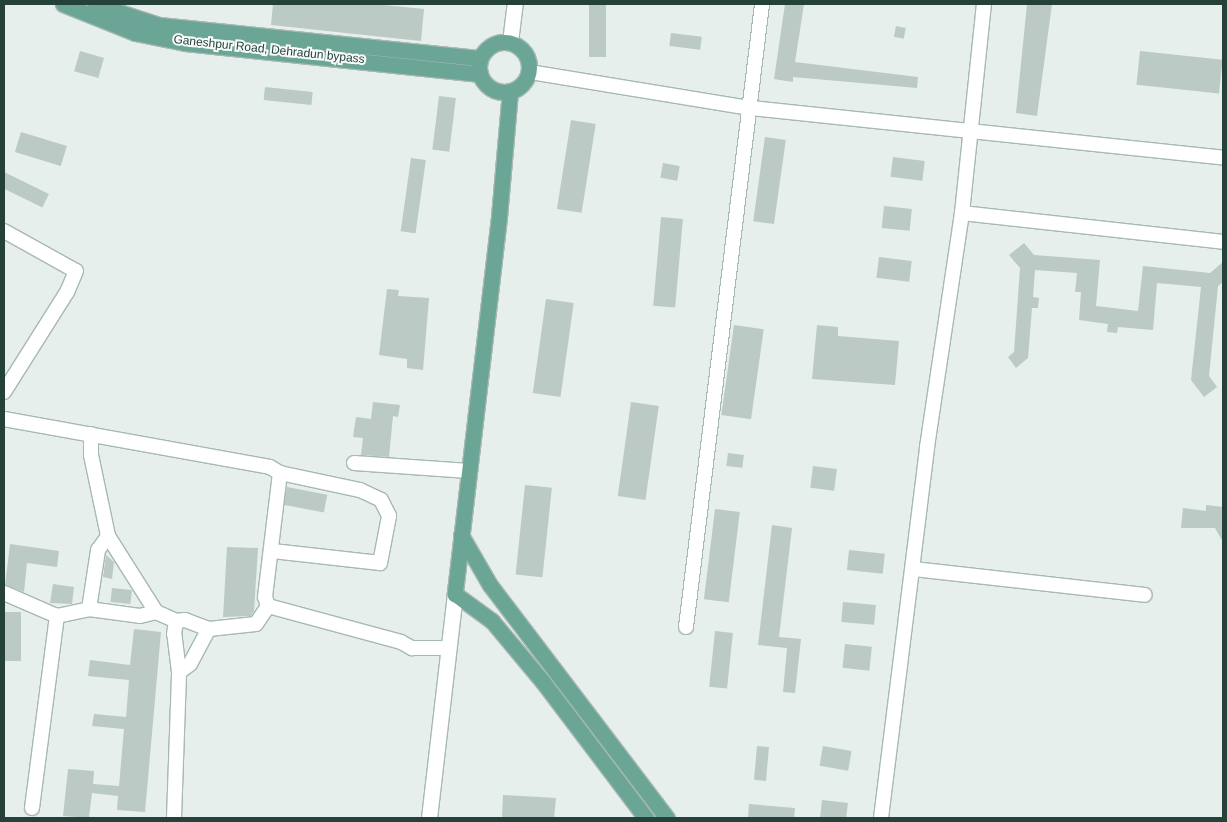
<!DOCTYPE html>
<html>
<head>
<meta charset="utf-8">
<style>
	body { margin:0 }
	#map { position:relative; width:1227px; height:822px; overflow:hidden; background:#e6efeb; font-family:Arial,sans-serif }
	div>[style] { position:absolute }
	.building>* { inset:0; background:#bbcac4; transform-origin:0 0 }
	.roads { filter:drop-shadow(1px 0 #a8b8b2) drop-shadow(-1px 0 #a8b8b2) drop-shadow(0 1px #a8b8b2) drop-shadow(0 -1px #a8b8b2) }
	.minor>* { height:14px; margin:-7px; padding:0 7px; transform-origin:7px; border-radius:7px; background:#fff }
	.secondary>* { height:15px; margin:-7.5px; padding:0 7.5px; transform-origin:7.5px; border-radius:7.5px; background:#fff }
	.primary>* { height:15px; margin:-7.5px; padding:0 7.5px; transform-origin:7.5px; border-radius:7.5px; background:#6aa596 }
	.primary>.ring { margin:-7.5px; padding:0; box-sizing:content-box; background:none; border:15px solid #6aa596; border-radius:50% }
	span { translate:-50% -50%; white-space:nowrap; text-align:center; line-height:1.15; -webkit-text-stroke:4px #f7fbf9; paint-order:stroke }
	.street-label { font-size:12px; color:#24423a }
	.frame { position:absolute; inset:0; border:5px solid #24423a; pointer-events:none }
</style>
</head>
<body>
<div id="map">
	<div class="building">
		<div style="clip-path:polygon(273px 4px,374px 4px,424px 9px,421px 41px,271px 25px)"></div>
		<div style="left:589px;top:4px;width:17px;height:53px"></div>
		<div style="clip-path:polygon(785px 4px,804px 4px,795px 62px,918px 77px,917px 88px,793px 77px,793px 82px,774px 79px)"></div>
		<div style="clip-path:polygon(1027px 4px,1052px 4px,1037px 116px,1016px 113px)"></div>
		<div style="left:896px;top:26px;width:10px;height:11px;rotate:11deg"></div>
		<div style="left:671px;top:33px;width:31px;height:13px;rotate:7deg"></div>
		<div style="left:80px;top:51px;width:25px;height:21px;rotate:16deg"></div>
		<div style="left:1140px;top:51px;width:83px;height:34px;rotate:6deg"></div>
		<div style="left:265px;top:87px;width:48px;height:13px;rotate:6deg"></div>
		<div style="left:439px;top:96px;width:17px;height:54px;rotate:7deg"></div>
		<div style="left:571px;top:120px;width:25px;height:90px;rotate:9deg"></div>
		<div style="left:21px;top:132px;width:48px;height:21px;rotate:17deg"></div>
		<div style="left:765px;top:137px;width:21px;height:85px;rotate:8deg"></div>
		<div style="left:893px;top:157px;width:32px;height:20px;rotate:7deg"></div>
		<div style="left:411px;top:158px;width:15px;height:74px;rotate:8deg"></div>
		<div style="left:663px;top:163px;width:17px;height:15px;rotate:10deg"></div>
		<div style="left:4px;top:172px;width:50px;height:15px;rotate:26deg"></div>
		<div style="left:884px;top:206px;width:28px;height:22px;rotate:6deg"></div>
		<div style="left:661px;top:217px;width:22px;height:89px;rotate:5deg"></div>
		<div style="clip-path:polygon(1024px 243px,1034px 255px,1100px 260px,1096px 306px,1138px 311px,1143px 266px,1210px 273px,1223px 262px,1223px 282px,1218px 286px,1209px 376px,1217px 387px,1204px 397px,1191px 380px,1201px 287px,1157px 283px,1153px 330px,1118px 327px,1117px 333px,1107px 332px,1108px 324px,1079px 320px,1081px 292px,1075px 292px,1077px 273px,1035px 270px,1033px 297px,1039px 298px,1038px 308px,1032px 308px,1028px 358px,1016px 368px,1008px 357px,1014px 352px,1020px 268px,1009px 255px)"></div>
		<div style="left:879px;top:257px;width:33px;height:21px;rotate:7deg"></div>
		<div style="clip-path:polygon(387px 289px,399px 290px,398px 296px,429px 298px,423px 370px,407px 368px,407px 359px,379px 355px)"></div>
		<div style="left:546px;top:299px;width:28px;height:95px;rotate:8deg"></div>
		<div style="left:734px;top:325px;width:30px;height:91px;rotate:8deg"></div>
		<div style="clip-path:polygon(817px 325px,838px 327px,838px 336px,899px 341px,895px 385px,812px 379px)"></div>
		<div style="clip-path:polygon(373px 402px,400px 405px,398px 417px,393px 416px,389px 457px,361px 455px,363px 438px,353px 437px,356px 417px,371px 419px)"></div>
		<div style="left:631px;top:402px;width:28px;height:95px;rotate:8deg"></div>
		<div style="left:728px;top:453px;width:16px;height:13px;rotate:7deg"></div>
		<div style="left:813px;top:466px;width:24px;height:22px;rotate:7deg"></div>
		<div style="left:525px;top:485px;width:27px;height:90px;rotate:6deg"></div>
		<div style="left:287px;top:487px;width:41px;height:18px;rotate:11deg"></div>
		<div style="clip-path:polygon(1206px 505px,1223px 507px,1223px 542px,1215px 528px,1181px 528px,1183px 508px,1206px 511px)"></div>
		<div style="left:715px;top:509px;width:25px;height:91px;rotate:7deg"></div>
		<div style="clip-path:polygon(772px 525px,792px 528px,779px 637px,801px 639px,795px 693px,783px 692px,787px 648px,758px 645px)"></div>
		<div style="clip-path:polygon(10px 544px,59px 551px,57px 567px,27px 563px,24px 592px,5px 585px)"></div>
		<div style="clip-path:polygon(227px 547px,258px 548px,254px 611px,251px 616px,223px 617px)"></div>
		<div style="left:849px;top:550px;width:36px;height:20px;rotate:6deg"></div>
		<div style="clip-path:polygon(106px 555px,114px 562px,112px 579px,103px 577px)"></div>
		<div style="clip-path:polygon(53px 584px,74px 587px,72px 604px,50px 603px)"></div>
		<div style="left:112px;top:588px;width:20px;height:14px;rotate:6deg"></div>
		<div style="left:843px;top:602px;width:33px;height:20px;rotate:5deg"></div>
		<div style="left:4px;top:612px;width:17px;height:49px"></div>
		<div style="clip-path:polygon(134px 629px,161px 632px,145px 812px,117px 810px,118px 796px,92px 793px,89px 818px,63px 816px,68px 769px,94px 771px,93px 784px,119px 786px,124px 729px,92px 726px,94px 714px,126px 717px,129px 680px,88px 676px,90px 660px,130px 665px)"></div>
		<div style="left:715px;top:631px;width:18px;height:56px;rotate:6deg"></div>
		<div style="left:845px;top:644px;width:27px;height:24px;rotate:6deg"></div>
		<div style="left:757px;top:746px;width:12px;height:34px;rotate:5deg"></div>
		<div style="left:823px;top:746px;width:29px;height:20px;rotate:10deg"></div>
		<div style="clip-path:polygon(503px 795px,556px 798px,554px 818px,502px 818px)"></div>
		<div style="clip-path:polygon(822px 800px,848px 803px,846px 818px,820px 818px)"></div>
		<div style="clip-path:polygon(749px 804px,795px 808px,794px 818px,748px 818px)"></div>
	</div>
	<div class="roads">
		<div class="minor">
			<div style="left:530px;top:72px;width:224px;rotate:9.3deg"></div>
			<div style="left:751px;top:108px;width:475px;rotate:6deg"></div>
			<div style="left:962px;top:213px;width:263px;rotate:6.3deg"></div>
			<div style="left:4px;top:231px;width:82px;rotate:29.1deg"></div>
			<div style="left:76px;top:271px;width:23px;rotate:113deg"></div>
			<div style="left:67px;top:292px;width:118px;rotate:122.2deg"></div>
			<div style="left:4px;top:419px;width:270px;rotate:10.2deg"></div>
			<div style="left:270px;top:467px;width:12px;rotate:31deg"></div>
			<div style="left:280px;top:473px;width:82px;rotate:12deg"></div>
			<div style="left:360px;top:490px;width:23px;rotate:25deg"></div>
			<div style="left:381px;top:500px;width:18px;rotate:63deg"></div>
			<div style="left:389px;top:516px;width:48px;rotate:100.8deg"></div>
			<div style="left:380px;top:563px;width:108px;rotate:-173.6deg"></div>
			<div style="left:91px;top:434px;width:21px;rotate:90deg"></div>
			<div style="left:91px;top:455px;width:83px;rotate:78.1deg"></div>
			<div style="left:108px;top:536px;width:90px;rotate:57.7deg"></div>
			<div style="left:156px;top:612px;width:22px;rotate:24deg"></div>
			<div style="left:176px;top:621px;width:9px;rotate:-6deg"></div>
			<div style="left:185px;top:620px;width:26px;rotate:21deg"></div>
			<div style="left:209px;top:629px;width:47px;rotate:-6.1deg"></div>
			<div style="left:256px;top:624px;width:22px;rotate:-56deg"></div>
			<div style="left:354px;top:463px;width:115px;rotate:4deg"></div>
			<div style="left:914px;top:569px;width:232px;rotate:6.4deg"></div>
			<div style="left:4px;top:593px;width:58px;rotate:23.5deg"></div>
			<div style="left:57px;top:616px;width:33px;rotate:-12deg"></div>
			<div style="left:89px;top:609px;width:51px;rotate:7.8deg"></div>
			<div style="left:140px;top:616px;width:16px;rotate:-14deg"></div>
			<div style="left:268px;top:606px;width:138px;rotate:15.1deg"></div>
			<div style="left:401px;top:642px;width:13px;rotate:29deg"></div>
			<div style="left:412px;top:648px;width:37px"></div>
			<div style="left:268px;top:606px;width:9px;rotate:-108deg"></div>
			<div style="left:265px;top:597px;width:125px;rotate:-83.1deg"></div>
			<div style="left:89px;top:609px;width:60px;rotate:-81.3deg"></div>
			<div style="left:98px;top:550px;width:17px;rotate:-54deg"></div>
			<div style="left:686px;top:627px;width:628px;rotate:-83.04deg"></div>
			<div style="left:179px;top:672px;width:14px;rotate:-36deg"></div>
			<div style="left:190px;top:664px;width:40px;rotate:-62deg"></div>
			<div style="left:32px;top:808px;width:194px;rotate:-82.6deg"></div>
			<div style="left:174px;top:818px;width:146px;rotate:-88deg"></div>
			<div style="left:179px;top:672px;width:38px;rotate:-97deg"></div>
			<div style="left:174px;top:634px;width:13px;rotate:-81deg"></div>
			<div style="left:881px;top:818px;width:374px;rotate:-82.9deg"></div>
			<div style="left:927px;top:447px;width:237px;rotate:-81.5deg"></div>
			<div style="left:962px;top:213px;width:210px;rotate:-84deg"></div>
		</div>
		<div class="secondary">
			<div style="left:510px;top:42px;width:38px;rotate:-83deg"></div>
			<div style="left:429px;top:818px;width:226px;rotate:-83.4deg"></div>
		</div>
		<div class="primary">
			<div style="left:63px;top:4px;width:78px;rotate:21.9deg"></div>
			<div style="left:135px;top:33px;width:51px;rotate:11.3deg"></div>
			<div style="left:185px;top:43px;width:297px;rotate:6deg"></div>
			<div style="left:95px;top:4px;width:67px;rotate:18.2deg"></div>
			<div style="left:159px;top:25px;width:323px;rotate:5.9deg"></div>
			<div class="ring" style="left:479px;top:42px;width:35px;height:35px"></div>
			<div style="left:510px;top:91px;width:126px;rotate:95deg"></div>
			<div style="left:499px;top:217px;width:380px;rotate:96.7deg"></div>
			<div style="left:455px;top:594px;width:46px;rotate:36.1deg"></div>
			<div style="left:492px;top:621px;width:80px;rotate:50.1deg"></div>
			<div style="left:543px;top:682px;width:171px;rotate:52.9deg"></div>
			<div style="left:461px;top:535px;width:58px;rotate:59.9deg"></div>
			<div style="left:490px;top:585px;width:293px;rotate:52.8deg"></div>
		</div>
	</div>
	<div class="street-label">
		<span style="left:269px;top:50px;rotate:6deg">Ganeshpur Road, Dehradun bypass</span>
	</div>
	<div class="frame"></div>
</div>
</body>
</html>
